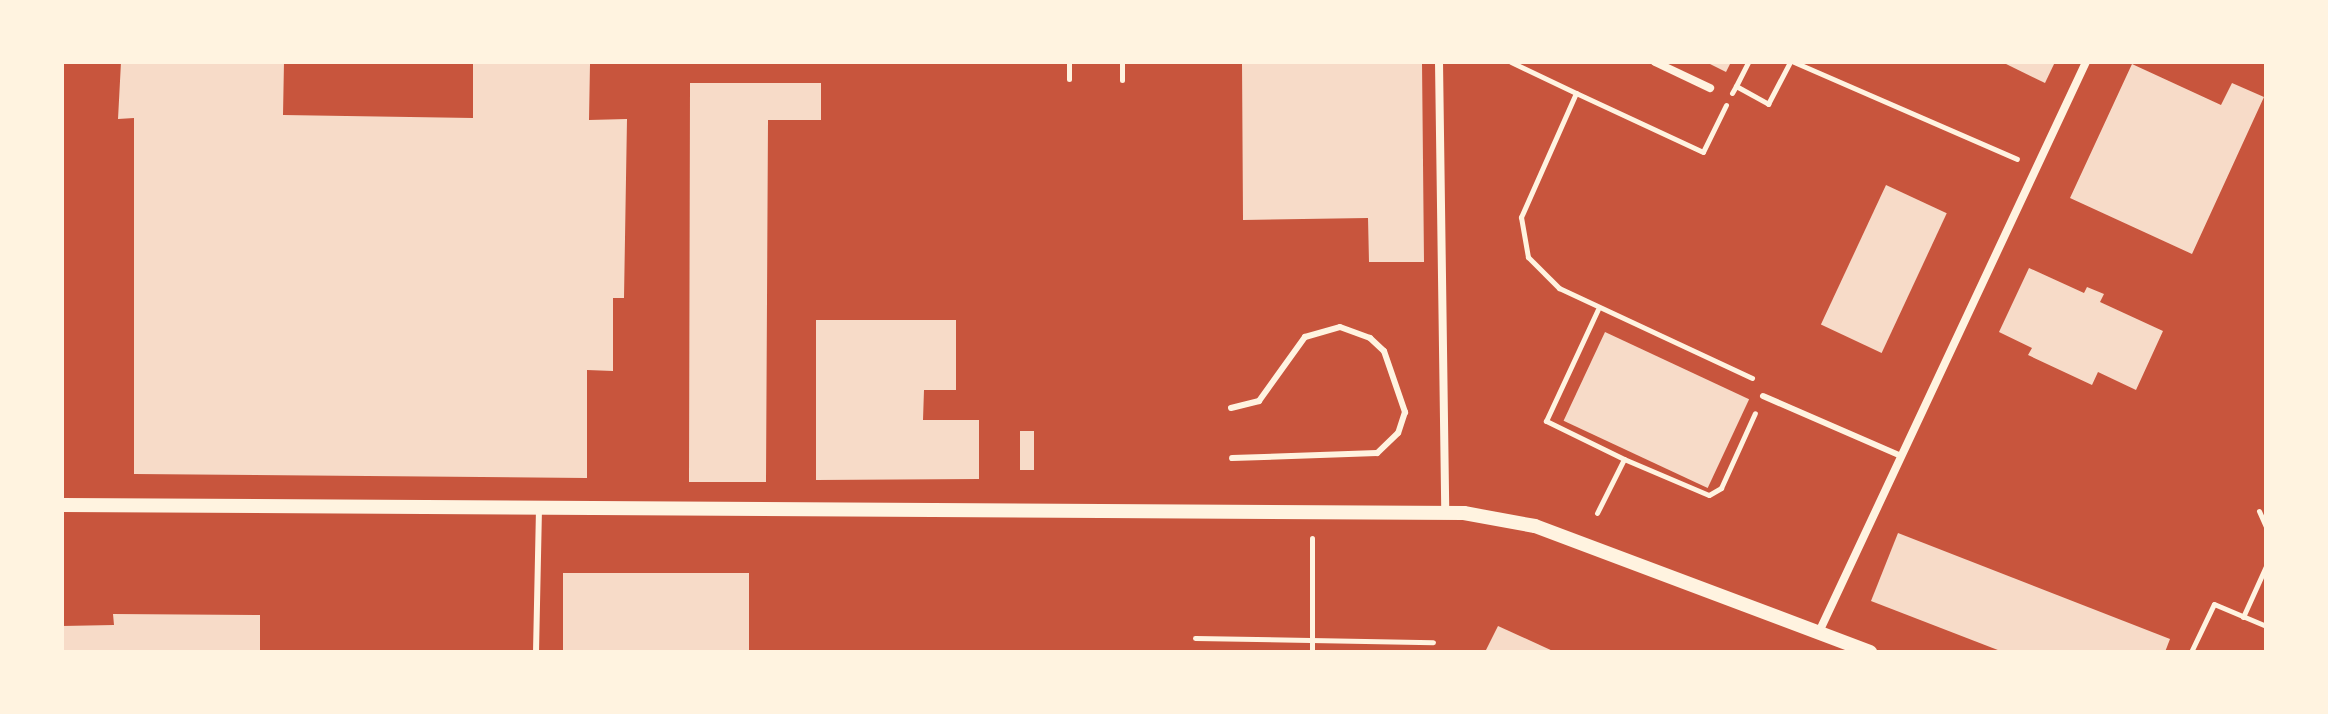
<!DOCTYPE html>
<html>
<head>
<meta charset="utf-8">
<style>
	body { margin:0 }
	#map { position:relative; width:2328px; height:714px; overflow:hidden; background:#c8553d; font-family:Barlow,sans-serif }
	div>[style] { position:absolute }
	.building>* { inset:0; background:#f7dbc8; transform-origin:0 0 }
	.path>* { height:5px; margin:-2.5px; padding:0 2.5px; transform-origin:2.5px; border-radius:2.5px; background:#fff3e0 }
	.service>* { height:6px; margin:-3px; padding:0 3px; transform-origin:3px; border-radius:3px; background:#fff3e0 }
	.minor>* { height:8px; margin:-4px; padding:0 4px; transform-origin:4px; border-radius:4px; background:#fff3e0 }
	.tertiary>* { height:14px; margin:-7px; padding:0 7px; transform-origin:7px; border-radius:7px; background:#fff3e0 }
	span { translate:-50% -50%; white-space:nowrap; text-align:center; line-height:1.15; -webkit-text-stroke:8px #fff3e0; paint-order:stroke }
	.frame { position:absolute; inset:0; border:64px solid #fff3e0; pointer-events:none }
</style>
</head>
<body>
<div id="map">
	<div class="building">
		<div style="clip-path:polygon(121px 62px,284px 62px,283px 115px,473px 118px,473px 64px,590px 64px,589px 120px,627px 119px,624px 298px,613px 298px,613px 371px,587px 370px,587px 478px,134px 474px,134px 118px,118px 119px)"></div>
		<div style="clip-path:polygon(1242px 62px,1422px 62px,1424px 262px,1369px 262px,1368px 218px,1243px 220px)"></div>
		<div style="clip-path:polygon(1706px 62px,1731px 62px,1726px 72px)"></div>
		<div style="clip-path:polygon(2002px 62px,2055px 62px,2045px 83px)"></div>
		<div style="clip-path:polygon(2132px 64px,2221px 105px,2232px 83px,2264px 97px,2192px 254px,2070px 198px)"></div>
		<div style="clip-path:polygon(690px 83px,821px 83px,821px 120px,768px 120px,766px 482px,689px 482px)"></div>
		<div style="left:1886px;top:185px;width:67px;height:154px;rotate:25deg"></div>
		<div style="clip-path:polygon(2029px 268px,2084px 293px,2087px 287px,2104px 294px,2100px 302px,2163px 331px,2136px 390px,2098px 372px,2092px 385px,2028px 355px,2032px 348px,1999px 332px)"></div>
		<div style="clip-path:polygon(816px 320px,956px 320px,956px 390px,924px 390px,923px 420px,979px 420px,979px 479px,816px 480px)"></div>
		<div style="left:1605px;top:332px;width:159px;height:98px;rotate:25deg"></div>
		<div style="left:1020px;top:431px;width:14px;height:39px"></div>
		<div style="clip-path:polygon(1898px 533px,2170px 639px,2165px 652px,2003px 652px,1871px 601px)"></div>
		<div style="left:749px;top:573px;width:79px;height:186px;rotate:90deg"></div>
		<div style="clip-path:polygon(113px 614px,260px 615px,260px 652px,62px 652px,62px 626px,114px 625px)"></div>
		<div style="clip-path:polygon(1498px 626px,1555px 652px,1485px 652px)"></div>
	</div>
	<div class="path">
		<div style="left:1069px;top:62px;width:17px;rotate:90deg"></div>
		<div style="left:1122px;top:62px;width:18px;rotate:90deg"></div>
		<div style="left:1511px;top:62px;width:72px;rotate:25.5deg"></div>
		<div style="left:1794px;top:62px;width:243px;rotate:23.5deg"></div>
		<div style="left:1736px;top:86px;width:27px;rotate:-63deg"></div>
		<div style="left:1732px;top:93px;width:8px;rotate:-60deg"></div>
		<div style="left:1736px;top:86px;width:37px;rotate:29deg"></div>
		<div style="left:1768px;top:104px;width:47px;rotate:-62.4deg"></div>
		<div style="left:1726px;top:105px;width:52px;rotate:116.1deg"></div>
		<div style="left:1703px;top:152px;width:140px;rotate:-155.1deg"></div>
		<div style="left:1576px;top:93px;width:136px;rotate:113.9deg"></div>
		<div style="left:1521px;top:217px;width:41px;rotate:80.1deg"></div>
		<div style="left:1528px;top:257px;width:44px;rotate:45deg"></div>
		<div style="left:1559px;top:288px;width:213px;rotate:25deg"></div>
		<div style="left:1624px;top:459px;width:92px;rotate:23deg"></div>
		<div style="left:1709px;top:495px;width:14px;rotate:-30deg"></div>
		<div style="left:1721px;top:488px;width:82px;rotate:-65.6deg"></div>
		<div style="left:2259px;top:511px;width:17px;rotate:66deg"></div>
		<div style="left:1597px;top:513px;width:60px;rotate:-63.4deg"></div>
		<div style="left:1624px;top:459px;width:87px;rotate:-154deg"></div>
		<div style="left:1546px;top:421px;width:123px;rotate:-65.1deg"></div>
		<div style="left:2243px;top:617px;width:56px;rotate:-65.7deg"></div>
		<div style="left:1195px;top:638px;width:238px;rotate:1deg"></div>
		<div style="left:1312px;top:652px;width:114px;rotate:-90deg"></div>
		<div style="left:2191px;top:652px;width:53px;rotate:-64.4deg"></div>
		<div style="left:2214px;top:604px;width:56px;rotate:22.9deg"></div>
	</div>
	<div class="service">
		<div style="left:1763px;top:396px;width:150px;rotate:23.5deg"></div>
		<div style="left:1231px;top:408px;width:29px;rotate:-14deg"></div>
		<div style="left:1259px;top:401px;width:79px;rotate:-54.3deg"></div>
		<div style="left:1305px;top:337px;width:36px;rotate:-16deg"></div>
		<div style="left:1340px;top:327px;width:32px;rotate:20deg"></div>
		<div style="left:1370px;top:338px;width:19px;rotate:43deg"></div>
		<div style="left:1384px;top:351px;width:65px;rotate:71deg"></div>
		<div style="left:1405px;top:412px;width:22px;rotate:108deg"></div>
		<div style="left:1398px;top:433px;width:29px;rotate:136deg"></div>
		<div style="left:1377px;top:453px;width:145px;rotate:178deg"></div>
		<div style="left:536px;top:652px;width:144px;rotate:-88.8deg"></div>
	</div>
	<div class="minor">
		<div style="left:1439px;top:62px;width:450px;rotate:89.2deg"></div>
		<div style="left:1655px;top:62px;width:61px;rotate:25.3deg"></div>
		<div style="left:1819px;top:632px;width:629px;rotate:-64.9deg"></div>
	</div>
	<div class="tertiary">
		<div style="left:62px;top:505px;width:1402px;rotate:0.33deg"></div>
		<div style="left:1464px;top:513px;width:72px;rotate:10.4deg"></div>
		<div style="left:1535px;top:526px;width:358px;rotate:20.6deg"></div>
	</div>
	<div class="frame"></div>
</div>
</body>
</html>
